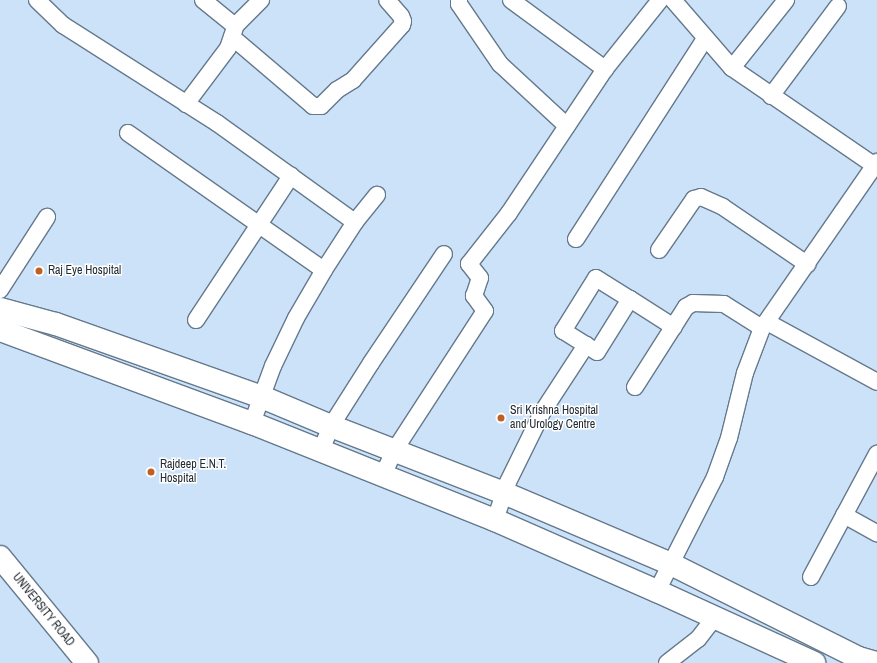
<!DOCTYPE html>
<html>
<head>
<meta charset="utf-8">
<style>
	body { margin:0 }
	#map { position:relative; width:877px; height:663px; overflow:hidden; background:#cbe2f9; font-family:"Archivo Narrow",sans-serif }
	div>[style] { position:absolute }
	.roads { filter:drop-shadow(1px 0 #65798d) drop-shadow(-1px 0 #65798d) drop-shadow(0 1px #65798d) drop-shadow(0 -1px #65798d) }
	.street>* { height:16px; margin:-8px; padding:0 8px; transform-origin:8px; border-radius:8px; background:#fff }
	.secondary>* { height:22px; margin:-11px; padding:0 11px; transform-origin:11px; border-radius:11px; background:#fff }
	.dots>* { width:11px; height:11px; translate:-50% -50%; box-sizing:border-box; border:2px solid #fff; border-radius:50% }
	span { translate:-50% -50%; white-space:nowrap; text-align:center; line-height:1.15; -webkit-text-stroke:3px #fff; paint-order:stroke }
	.poi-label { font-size:12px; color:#222b33 }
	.left { translate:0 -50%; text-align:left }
	.street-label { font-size:12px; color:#222b33 }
</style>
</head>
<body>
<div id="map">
	<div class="roads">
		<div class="street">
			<div style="left:37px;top:0;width:36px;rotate:44deg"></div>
			<div style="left:63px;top:25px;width:183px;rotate:32.5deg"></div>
			<div style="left:217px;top:123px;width:170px;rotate:35.7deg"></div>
			<div style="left:203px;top:0;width:41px;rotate:39.1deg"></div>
			<div style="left:235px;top:26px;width:37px;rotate:-45deg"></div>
			<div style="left:459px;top:0;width:4px;rotate:90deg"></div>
			<div style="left:459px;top:4px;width:73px;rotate:55.7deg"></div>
			<div style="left:500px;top:64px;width:91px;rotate:42.8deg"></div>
			<div style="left:511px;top:0;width:117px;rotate:36.3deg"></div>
			<div style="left:673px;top:0;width:90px;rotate:49.1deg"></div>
			<div style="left:732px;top:68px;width:173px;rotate:34.4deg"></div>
			<div style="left:232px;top:37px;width:106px;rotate:40.4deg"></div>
			<div style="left:313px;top:106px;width:8px"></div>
			<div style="left:321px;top:106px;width:23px;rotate:-45deg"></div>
			<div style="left:337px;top:90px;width:19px;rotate:-32deg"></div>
			<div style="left:353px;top:80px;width:74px;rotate:-48.3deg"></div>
			<div style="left:402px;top:25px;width:4px;rotate:-76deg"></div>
			<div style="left:403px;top:21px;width:5px;rotate:-112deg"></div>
			<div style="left:401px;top:16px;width:21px;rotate:-131deg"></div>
			<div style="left:732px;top:68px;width:87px;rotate:-51.5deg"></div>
			<div style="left:771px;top:96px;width:112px;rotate:-53.3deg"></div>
			<div style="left:186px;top:104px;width:70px;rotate:-53.1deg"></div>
			<div style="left:228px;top:48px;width:21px;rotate:-71deg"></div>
			<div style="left:128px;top:133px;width:239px;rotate:35deg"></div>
			<div style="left:576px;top:239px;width:238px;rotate:-57.2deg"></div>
			<div style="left:659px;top:250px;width:62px;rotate:-55.5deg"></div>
			<div style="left:694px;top:199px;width:7px;rotate:-16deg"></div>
			<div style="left:701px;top:197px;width:24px;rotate:24deg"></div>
			<div style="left:723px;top:207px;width:102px;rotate:34.2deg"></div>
			<div style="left:596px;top:278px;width:40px;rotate:32deg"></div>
			<div style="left:630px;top:299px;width:62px;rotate:121.9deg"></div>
			<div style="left:597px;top:352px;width:40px;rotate:-148deg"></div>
			<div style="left:563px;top:331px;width:62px;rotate:-58.1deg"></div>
			<div style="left:0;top:290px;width:87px;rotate:-57.2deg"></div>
			<div style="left:630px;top:299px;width:52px;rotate:32.5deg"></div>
			<div style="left:196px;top:320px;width:173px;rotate:-56.6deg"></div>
			<div style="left:767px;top:322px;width:125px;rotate:28.6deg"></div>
			<div style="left:635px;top:387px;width:95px;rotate:-57.5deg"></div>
			<div style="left:686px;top:307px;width:8px;rotate:-30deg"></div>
			<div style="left:693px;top:303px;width:31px;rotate:2deg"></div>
			<div style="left:724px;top:304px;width:45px;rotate:32.3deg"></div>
			<div style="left:252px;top:423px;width:61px;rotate:-69.8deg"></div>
			<div style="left:273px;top:366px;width:53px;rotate:-64.4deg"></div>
			<div style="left:296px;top:318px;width:56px;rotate:-59.7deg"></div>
			<div style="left:324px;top:270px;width:57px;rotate:-57.1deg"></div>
			<div style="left:355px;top:222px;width:35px;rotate:-51deg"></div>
			<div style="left:321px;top:450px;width:26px;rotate:-67deg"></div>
			<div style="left:331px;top:426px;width:75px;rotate:-57.6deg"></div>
			<div style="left:371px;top:363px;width:131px;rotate:-56.2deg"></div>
			<div style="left:383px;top:475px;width:26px;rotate:-65deg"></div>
			<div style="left:394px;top:451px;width:167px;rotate:-57deg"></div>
			<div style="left:485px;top:311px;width:19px;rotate:-126deg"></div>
			<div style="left:474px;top:296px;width:19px;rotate:-72deg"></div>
			<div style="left:480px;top:278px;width:18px;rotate:-128deg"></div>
			<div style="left:469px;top:264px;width:65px;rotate:-51.9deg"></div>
			<div style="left:509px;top:213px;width:173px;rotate:-56.3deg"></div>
			<div style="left:605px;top:69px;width:88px;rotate:-51.4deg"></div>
			<div style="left:844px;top:515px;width:38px;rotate:29deg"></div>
			<div style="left:495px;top:520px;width:40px;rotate:-71.1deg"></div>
			<div style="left:508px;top:482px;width:79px;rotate:-63.8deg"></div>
			<div style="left:543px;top:411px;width:79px;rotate:-56.9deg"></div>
			<div style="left:811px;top:577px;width:140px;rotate:-61.8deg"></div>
			<div style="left:657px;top:591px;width:128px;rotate:-63deg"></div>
			<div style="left:715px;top:477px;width:41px;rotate:-70.3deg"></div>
			<div style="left:729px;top:438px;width:67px;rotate:-76.2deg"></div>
			<div style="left:745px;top:373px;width:48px;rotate:-69.3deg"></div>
			<div style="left:762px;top:328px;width:202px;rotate:-55.3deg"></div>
			<div style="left:667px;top:663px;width:39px;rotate:-38deg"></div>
			<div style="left:698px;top:639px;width:28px;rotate:-52deg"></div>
		</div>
		<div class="secondary">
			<div style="left:0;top:309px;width:58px;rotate:15deg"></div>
			<div style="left:56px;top:324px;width:219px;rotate:19.5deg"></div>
			<div style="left:262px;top:397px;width:75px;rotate:22.8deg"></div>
			<div style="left:331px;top:426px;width:186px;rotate:21.2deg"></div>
			<div style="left:504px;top:493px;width:181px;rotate:23deg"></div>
			<div style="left:671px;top:564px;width:210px;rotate:26.6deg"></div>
			<div style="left:859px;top:658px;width:18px;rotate:16deg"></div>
			<div style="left:0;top:330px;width:269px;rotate:20.3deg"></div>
			<div style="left:252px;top:423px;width:262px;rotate:21.8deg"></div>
			<div style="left:495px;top:520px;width:177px;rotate:23.7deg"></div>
			<div style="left:657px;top:591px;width:173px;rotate:24.6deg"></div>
			<div style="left:0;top:557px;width:137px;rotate:50.6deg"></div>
		</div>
	</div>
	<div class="dots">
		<div style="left:39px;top:271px;background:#c15f21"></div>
		<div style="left:501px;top:418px;background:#c15f21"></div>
		<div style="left:151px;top:472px;background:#c15f21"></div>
	</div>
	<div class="poi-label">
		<span class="left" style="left:48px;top:271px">Raj Eye Hospital</span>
		<span class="left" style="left:510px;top:418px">Sri Krishna Hospital<br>and Urology Centre</span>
		<span class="left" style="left:160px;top:472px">Rajdeep E.N.T.<br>Hospital</span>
	</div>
	<div class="street-label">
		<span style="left:43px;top:610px;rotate:51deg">UNIVERSITY ROAD</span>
	</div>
</div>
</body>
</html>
